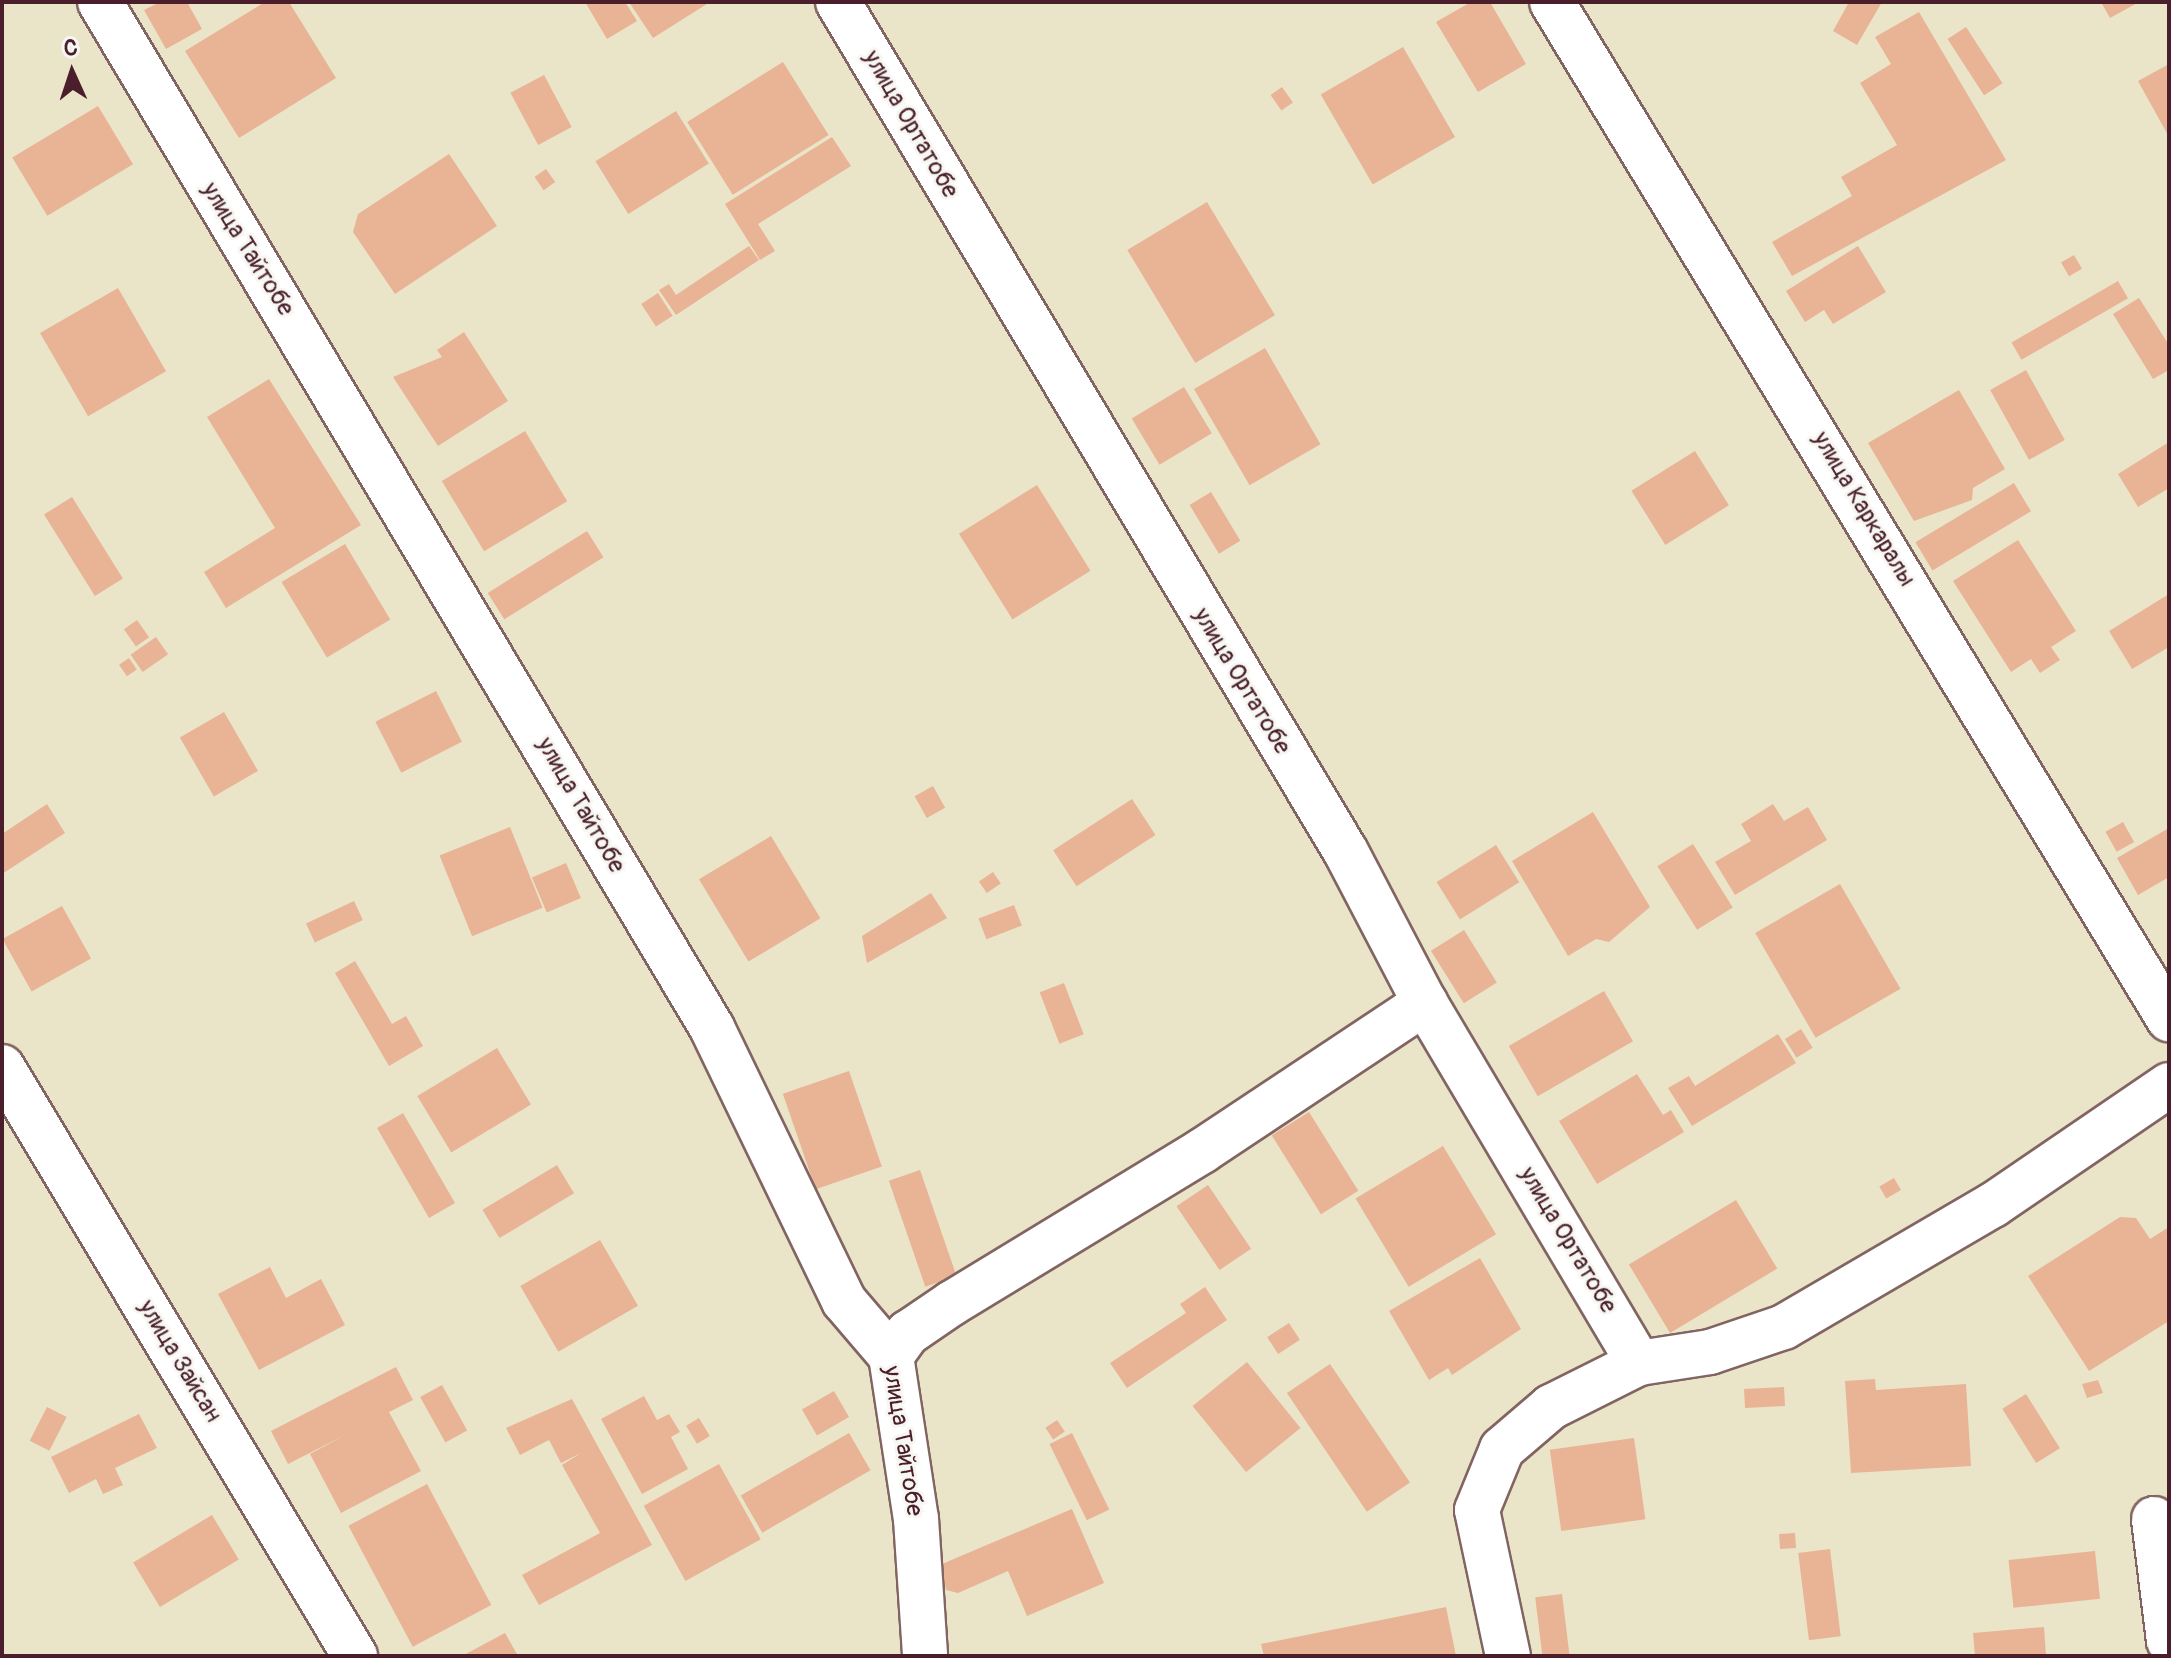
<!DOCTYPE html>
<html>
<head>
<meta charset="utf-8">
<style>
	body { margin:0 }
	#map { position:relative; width:2171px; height:1658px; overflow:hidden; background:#eae5c8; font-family:Pangolin,sans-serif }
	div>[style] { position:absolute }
	.building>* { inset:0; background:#e9b396; transform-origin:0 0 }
	.roads { filter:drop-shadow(2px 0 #826462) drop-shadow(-2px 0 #826462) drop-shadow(0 2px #826462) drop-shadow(0 -2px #826462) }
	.minor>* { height:44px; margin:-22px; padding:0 22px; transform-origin:22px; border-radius:22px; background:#fff }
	span { translate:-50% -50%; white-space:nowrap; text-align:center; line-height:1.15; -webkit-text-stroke:6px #f6f6f2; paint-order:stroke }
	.street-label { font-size:24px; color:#4a1f2b }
	.frame { position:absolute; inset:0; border:4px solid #4a1f2b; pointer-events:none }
	.north { position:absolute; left:32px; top:32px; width:80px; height:80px; -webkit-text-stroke:6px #f6f6f2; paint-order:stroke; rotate:357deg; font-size:22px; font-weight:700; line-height:32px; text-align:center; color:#4a1f2b }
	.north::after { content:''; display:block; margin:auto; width:28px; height:36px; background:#4a1f2b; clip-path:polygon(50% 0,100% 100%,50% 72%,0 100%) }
</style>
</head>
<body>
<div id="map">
	<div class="building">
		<div style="clip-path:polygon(160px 2px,187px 2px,202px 29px,166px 49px,144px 10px)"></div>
		<div style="clip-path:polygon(265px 2px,289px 2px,336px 78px,239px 138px,185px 51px)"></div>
		<div style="clip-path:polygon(585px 2px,625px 2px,637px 21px,607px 39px)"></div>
		<div style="clip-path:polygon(629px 2px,710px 2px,653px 38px)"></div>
		<div style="clip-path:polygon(1471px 2px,1490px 2px,1526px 64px,1478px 92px,1436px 22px)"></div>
		<div style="clip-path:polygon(1849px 2px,1882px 2px,1857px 45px,1833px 31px)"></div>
		<div style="clip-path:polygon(2101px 2px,2139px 2px,2110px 18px)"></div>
		<div style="clip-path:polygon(1919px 12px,2006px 160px,1792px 276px,1772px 242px,1852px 196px,1841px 177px,1897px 145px,1860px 83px,1891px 64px,1875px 37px)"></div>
		<div style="left:1966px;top:27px;width:67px;height:22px;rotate:57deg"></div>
		<div style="left:1403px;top:47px;width:104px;height:95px;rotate:60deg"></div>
		<div style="left:783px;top:62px;width:86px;height:113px;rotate:58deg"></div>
		<div style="clip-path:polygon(2169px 64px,2169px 137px,2138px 81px)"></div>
		<div style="left:544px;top:75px;width:59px;height:38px;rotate:62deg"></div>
		<div style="left:1282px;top:87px;width:19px;height:14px;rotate:55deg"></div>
		<div style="left:98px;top:106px;width:68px;height:100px;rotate:59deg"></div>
		<div style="left:676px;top:111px;width:62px;height:95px;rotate:58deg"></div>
		<div style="clip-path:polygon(832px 137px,851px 166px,758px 224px,775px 251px,760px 260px,725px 204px)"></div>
		<div style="clip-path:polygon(449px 154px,497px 226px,395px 294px,353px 232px,358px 214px)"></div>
		<div style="left:546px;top:169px;width:16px;height:14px;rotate:55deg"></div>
		<div style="left:1207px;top:202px;width:132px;height:93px;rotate:59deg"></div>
		<div style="clip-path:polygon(749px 246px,759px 260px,676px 315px,659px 290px,669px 284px,676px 295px)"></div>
		<div style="clip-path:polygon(1858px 246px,1886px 292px,1833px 324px,1824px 310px,1805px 322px,1786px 291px)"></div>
		<div style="left:2074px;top:255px;width:16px;height:15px;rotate:60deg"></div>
		<div style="left:2118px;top:281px;width:20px;height:123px;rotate:60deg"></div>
		<div style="left:118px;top:288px;width:96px;height:90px;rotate:60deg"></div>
		<div style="left:658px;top:293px;width:27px;height:20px;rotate:57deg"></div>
		<div style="clip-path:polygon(2139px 298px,2169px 345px,2169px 370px,2153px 379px,2113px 314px)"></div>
		<div style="clip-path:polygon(464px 332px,508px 401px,438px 446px,393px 377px,442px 357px,437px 350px)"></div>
		<div style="left:1265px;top:348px;width:111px;height:82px;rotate:60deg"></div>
		<div style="left:2026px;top:370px;width:80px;height:41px;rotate:61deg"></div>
		<div style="clip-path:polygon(269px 379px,361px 525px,226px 608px,204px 572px,275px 528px,207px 417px)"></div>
		<div style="left:1184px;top:387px;width:54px;height:61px;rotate:59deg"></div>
		<div style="clip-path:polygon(1959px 390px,2005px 469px,1973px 488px,1972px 500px,1914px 521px,1868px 443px)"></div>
		<div style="left:525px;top:431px;width:82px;height:97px;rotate:59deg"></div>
		<div style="clip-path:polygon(2169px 442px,2169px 488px,2138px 507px,2118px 474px)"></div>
		<div style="left:1695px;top:451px;width:64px;height:75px;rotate:58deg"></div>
		<div style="left:2014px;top:483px;width:33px;height:115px;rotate:59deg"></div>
		<div style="left:1037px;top:485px;width:101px;height:92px;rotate:58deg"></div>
		<div style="left:1211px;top:492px;width:57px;height:25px;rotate:59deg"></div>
		<div style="left:72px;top:497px;width:96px;height:33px;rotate:58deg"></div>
		<div style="left:587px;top:531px;width:31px;height:117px;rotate:58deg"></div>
		<div style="clip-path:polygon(2018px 540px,2076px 631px,2051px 647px,2060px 660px,2040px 673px,2031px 659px,2011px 672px,1953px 581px)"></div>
		<div style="left:345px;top:544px;width:88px;height:74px;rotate:59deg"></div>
		<div style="clip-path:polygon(2169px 594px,2169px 647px,2132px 669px,2109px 631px)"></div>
		<div style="left:137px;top:620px;width:21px;height:16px;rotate:55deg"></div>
		<div style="left:156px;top:637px;width:21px;height:31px;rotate:55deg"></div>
		<div style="left:129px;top:658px;width:14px;height:12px;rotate:56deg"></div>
		<div style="left:436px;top:691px;width:57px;height:68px;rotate:63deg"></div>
		<div style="left:224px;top:712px;width:68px;height:51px;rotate:60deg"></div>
		<div style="left:933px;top:786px;width:25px;height:21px;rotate:61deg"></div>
		<div style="left:1132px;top:799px;width:43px;height:94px;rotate:57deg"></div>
		<div style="clip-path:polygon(47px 804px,65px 833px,2px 874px,2px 834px)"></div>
		<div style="clip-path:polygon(1773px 804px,1784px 821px,1808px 807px,1827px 840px,1735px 895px,1715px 862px,1751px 841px,1741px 824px)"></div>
		<div style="clip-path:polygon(1593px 812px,1650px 907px,1609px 942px,1596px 939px,1568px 956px,1512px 861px)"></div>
		<div style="left:2123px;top:822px;width:23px;height:20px;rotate:61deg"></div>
		<div style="left:510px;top:827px;width:87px;height:76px;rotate:68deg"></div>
		<div style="clip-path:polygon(2169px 828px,2169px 877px,2138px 895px,2117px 858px)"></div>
		<div style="left:771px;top:836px;width:96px;height:84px;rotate:59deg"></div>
		<div style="left:1693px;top:844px;width:75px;height:42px;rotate:58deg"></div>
		<div style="left:1496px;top:845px;width:44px;height:70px;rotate:58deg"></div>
		<div style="left:566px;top:863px;width:38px;height:37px;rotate:67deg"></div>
		<div style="left:993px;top:872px;width:14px;height:17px;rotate:56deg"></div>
		<div style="left:1840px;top:884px;width:121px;height:98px;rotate:60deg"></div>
		<div style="clip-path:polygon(931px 893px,947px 918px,867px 963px,862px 936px)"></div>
		<div style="left:354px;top:901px;width:21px;height:53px;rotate:65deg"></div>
		<div style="left:1014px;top:905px;width:22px;height:38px;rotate:69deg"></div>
		<div style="left:62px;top:906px;width:60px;height:68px;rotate:61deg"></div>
		<div style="left:1464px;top:930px;width:62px;height:39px;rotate:58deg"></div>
		<div style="clip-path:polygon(355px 961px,392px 1024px,406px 1016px,423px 1046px,389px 1066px,335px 973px)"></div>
		<div style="left:1064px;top:983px;width:55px;height:26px;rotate:69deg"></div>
		<div style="left:1604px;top:991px;width:58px;height:110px;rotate:60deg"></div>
		<div style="left:1801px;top:1029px;width:22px;height:19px;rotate:58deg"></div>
		<div style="clip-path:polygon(1778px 1034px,1796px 1063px,1692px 1126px,1668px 1088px,1689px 1076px,1695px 1086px)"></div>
		<div style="left:497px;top:1048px;width:66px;height:93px;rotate:59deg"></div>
		<div style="left:849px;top:1071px;width:101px;height:70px;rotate:71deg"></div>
		<div style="clip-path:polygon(1637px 1074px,1663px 1115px,1671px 1110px,1684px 1132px,1597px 1184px,1559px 1121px)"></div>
		<div style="left:1309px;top:1112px;width:93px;height:44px;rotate:58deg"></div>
		<div style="left:403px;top:1113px;width:104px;height:30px;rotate:60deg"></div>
		<div style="left:1443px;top:1146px;width:103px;height:102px;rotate:59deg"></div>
		<div style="left:557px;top:1165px;width:33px;height:87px;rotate:59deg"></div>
		<div style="left:920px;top:1170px;width:112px;height:33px;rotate:71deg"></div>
		<div style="left:1894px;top:1178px;width:14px;height:17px;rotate:60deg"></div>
		<div style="left:1208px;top:1185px;width:77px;height:38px;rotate:56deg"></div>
		<div style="left:1736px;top:1200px;width:80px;height:125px;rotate:59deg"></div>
		<div style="clip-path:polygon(2120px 1217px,2136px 1218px,2150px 1239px,2169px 1227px,2169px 1321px,2089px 1371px,2028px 1276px)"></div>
		<div style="left:600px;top:1240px;width:76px;height:92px;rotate:60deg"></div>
		<div style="clip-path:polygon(1480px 1258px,1521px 1329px,1452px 1375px,1448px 1368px,1429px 1380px,1389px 1311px)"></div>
		<div style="clip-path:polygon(270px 1267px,286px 1298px,321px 1279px,345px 1325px,259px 1370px,218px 1294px)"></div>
		<div style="clip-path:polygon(1205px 1287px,1227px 1320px,1127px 1388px,1110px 1363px,1186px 1313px,1180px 1304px)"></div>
		<div style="left:1289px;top:1323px;width:20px;height:26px;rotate:57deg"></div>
		<div style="left:1247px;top:1362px;width:85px;height:70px;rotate:51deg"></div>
		<div style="left:1330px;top:1364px;width:143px;height:52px;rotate:56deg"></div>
		<div style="clip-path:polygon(396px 1367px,413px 1400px,389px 1412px,421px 1471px,341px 1513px,310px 1454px,347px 1434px,288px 1464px,271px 1431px)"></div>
		<div style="clip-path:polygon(1875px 1379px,1876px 1390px,1966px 1384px,1971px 1466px,1851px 1473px,1845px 1381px)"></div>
		<div style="clip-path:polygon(2098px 1380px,2103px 1393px,2087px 1398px,2082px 1384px)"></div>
		<div style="left:442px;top:1385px;width:52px;height:25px;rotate:61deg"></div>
		<div style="left:1784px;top:1387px;width:19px;height:40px;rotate:87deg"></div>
		<div style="left:834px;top:1391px;width:30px;height:37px;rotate:60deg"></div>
		<div style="left:2026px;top:1394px;width:64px;height:28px;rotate:58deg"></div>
		<div style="clip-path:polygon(644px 1396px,657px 1420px,669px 1414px,680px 1432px,671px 1437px,688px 1469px,642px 1494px,601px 1419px)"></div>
		<div style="clip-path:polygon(572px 1399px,652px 1545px,539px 1605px,522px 1575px,600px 1533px,562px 1465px,581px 1453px,561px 1463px,549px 1440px,520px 1455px,506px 1428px)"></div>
		<div style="left:47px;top:1407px;width:22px;height:38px;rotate:27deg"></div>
		<div style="clip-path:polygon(139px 1414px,157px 1448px,115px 1468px,123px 1485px,103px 1494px,96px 1479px,69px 1493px,51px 1457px)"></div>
		<div style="left:699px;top:1418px;width:21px;height:15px;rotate:59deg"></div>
		<div style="left:1057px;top:1420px;width:14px;height:14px;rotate:56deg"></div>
		<div style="left:849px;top:1433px;width:43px;height:125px;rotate:60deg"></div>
		<div style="left:1072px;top:1433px;width:85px;height:25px;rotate:64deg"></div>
		<div style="left:1634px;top:1438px;width:82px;height:85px;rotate:82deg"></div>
		<div style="left:719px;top:1464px;width:86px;height:86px;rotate:61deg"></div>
		<div style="left:427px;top:1484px;width:137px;height:89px;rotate:62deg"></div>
		<div style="clip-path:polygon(1072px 1509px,1104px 1583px,1027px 1616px,1008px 1571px,958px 1593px,946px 1590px,942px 1564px)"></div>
		<div style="left:212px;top:1515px;width:52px;height:92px;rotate:59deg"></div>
		<div style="left:1795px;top:1533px;width:15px;height:16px;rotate:86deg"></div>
		<div style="left:1830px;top:1549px;width:88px;height:32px;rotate:83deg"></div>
		<div style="left:2095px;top:1551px;width:48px;height:87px;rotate:84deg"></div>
		<div style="left:1562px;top:1594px;width:63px;height:27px;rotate:83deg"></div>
		<div style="clip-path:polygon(1446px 1607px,1456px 1656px,1264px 1656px,1261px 1644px)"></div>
		<div style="clip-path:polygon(2044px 1627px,2046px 1656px,1975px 1656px,1973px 1633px)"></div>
		<div style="clip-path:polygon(505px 1633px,518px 1656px,462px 1656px)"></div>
	</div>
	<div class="roads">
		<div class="minor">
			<div style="left:100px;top:2px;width:1195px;rotate:59.18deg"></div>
			<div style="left:712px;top:1028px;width:303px;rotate:64.2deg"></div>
			<div style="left:844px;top:1301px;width:72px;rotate:49.5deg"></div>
			<div style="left:891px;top:1356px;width:165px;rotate:81.3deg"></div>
			<div style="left:916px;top:1519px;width:137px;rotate:86.2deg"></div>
			<div style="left:838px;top:2px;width:990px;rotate:59.14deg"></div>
			<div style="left:1346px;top:852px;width:170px;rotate:62.4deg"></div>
			<div style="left:1425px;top:1003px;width:419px;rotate:59.3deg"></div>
			<div style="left:1552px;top:2px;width:1190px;rotate:58.76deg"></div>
			<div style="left:2px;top:1067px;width:687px;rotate:59.06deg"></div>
			<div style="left:891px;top:1356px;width:29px;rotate:-54deg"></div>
			<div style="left:908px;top:1333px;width:53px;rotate:-34.3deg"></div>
			<div style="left:952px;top:1303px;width:293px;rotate:-31.3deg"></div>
			<div style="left:1202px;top:1151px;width:268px;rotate:-33.6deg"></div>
			<div style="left:2154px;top:1519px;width:123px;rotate:83deg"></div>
			<div style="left:1508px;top:1656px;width:149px;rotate:-102deg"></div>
			<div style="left:1477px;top:1510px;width:66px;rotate:-67.7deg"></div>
			<div style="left:1502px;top:1449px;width:65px;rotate:-40.6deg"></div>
			<div style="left:1551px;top:1407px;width:98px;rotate:-26.6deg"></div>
			<div style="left:1639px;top:1363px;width:72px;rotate:-8.8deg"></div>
			<div style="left:1710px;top:1352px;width:78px;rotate:-18.7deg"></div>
			<div style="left:1784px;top:1327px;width:242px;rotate:-30.3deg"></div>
			<div style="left:1993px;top:1205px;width:213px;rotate:-34.3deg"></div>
		</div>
	</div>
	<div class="street-label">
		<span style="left:911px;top:124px;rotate:60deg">улица Ортатобе</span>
		<span style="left:248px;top:249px;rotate:58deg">улица Тайтобе</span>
		<span style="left:1864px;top:509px;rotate:59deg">улица Каркаралы</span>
		<span style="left:1242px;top:681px;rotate:59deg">улица Ортатобе</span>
		<span style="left:581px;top:805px;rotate:60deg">улица Тайтобе</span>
		<span style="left:1568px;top:1240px;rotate:59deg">улица Ортатобе</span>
		<span style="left:180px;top:1361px;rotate:59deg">улица Зайсан</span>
		<span style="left:903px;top:1441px;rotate:81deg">улица Тайтобе</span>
	</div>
	<div class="frame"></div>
	<div class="north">С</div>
</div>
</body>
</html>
